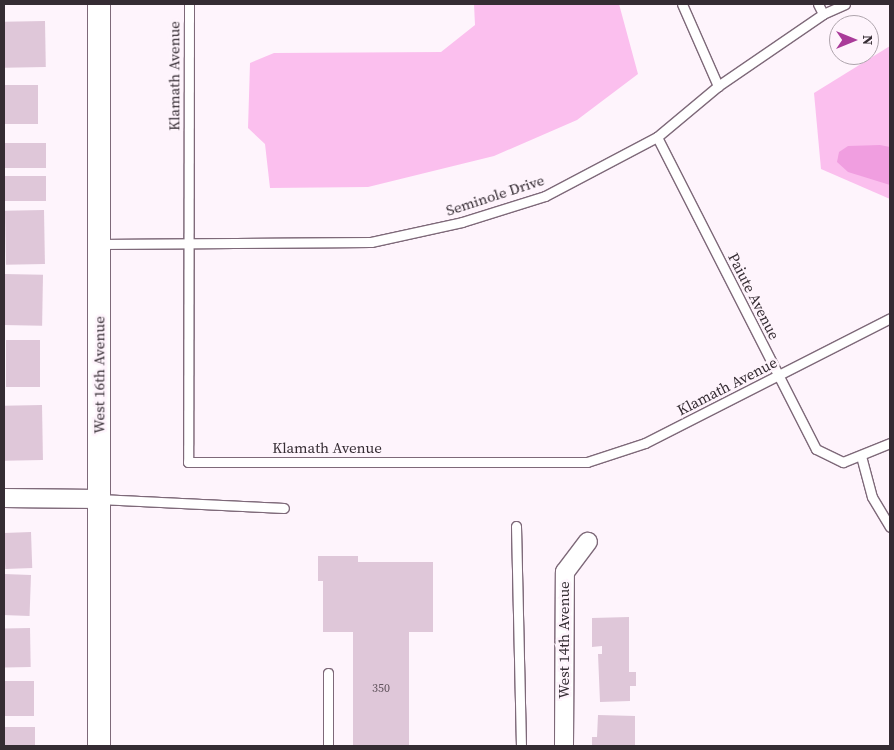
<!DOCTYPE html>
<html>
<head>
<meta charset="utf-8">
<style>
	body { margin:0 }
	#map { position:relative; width:894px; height:750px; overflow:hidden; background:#fef4fc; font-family:"Source Serif 4",serif }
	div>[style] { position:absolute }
	.green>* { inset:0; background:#fbbfee }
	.water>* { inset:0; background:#f09ee0 }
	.building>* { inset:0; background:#dfc7d9; transform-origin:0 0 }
	.roads { filter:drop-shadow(1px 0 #7e6979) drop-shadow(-1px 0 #7e6979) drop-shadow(0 1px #7e6979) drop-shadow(0 -1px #7e6979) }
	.service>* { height:9px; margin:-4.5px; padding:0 4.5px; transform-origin:4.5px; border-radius:4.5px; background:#fff }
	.minor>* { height:18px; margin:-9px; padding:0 9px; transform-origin:9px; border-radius:9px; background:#fff }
	.tertiary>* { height:22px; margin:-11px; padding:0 11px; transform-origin:11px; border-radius:11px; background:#fff }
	span { translate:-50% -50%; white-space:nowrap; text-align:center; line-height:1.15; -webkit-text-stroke:5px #fef4fc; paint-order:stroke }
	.number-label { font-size:12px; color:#60535c }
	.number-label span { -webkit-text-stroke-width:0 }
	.street-label { font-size:15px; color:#352c33 }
	.frame { position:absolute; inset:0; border:5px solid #352c33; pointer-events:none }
	.north { position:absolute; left:829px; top:15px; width:50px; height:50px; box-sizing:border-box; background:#fef4fc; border:1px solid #aea4ac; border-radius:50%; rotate:90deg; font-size:14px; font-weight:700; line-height:20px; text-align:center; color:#352c33 }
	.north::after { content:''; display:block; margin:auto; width:18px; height:22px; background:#a93b99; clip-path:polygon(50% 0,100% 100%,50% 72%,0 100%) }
</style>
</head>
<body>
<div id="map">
	<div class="green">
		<div style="clip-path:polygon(474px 4px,619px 4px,638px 74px,577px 120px,494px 156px,368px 187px,270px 188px,265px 144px,248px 128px,250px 63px,274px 53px,441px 52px,475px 25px)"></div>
		<div style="clip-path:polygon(890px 46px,890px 199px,821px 169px,814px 93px)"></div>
	</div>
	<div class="water">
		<div style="clip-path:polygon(880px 145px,890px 147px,890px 185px,848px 172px,837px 162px,839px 152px,848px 146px)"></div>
	</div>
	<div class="building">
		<div style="left:45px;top:21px;width:46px;height:41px;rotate:89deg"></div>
		<div style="left:4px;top:85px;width:34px;height:39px"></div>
		<div style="left:4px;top:143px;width:42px;height:25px"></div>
		<div style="left:46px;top:176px;width:25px;height:42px;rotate:90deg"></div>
		<div style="left:44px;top:210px;width:54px;height:39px;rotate:89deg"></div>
		<div style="left:4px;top:274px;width:39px;height:51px;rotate:1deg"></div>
		<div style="left:6px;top:340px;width:34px;height:47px"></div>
		<div style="left:42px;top:405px;width:55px;height:38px;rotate:89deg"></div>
		<div style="left:31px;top:532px;width:36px;height:27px;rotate:88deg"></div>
		<div style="clip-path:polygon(318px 556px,358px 556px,358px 562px,433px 562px,433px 632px,409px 632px,409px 746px,353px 746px,353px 632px,323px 632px,323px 581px,318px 581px)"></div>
		<div style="left:4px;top:574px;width:27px;height:41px;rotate:2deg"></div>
		<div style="clip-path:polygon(629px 617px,629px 672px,636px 672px,636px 686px,630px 686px,630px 701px,600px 702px,598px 654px,602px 654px,602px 646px,592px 647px,592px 618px)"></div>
		<div style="left:30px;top:628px;width:39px;height:26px;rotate:89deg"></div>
		<div style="left:4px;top:681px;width:30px;height:35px"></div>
		<div style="clip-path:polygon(598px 715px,635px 716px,635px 746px,592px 746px,592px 737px,597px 737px)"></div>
		<div style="left:4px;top:727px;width:31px;height:19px"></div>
	</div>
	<div class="roads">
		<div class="service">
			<div style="left:189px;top:4px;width:458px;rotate:90.1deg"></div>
			<div style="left:188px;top:462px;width:399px"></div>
			<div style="left:587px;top:462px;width:61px;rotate:-18.1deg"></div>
			<div style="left:645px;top:443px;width:275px;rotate:-27deg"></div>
			<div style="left:682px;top:4px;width:90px;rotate:66.3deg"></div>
			<div style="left:818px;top:4px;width:11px;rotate:63deg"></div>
			<div style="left:657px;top:137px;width:350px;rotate:63deg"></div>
			<div style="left:816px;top:449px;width:30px;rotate:26deg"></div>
			<div style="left:843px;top:462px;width:51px;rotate:-22deg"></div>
			<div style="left:99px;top:244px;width:272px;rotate:-0.4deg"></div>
			<div style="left:371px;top:242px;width:93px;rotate:-12.4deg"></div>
			<div style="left:462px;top:222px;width:87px;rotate:-17.4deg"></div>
			<div style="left:545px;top:196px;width:127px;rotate:-27.8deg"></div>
			<div style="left:657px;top:137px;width:80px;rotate:-39.9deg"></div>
			<div style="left:718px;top:86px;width:127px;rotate:-34.4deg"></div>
			<div style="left:823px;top:14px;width:24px;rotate:-24deg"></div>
			<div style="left:861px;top:456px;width:42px;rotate:75deg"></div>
			<div style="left:872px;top:497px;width:35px;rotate:59deg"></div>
			<div style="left:99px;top:499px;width:185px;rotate:2.8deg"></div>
			<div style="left:516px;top:526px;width:220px;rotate:88.7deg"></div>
			<div style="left:328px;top:673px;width:73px;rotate:90deg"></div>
		</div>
		<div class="minor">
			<div style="left:4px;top:498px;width:95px;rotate:0.6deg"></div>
			<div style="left:564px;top:746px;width:174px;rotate:-89.7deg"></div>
			<div style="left:565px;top:572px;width:38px;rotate:-53deg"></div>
		</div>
		<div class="tertiary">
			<div style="left:99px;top:4px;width:742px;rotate:90deg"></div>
		</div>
	</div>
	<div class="number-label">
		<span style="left:381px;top:689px">350</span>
	</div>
	<div class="street-label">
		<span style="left:174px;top:76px;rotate:-90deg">Klamath Avenue</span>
		<span style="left:495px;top:195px;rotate:-18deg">Seminole Drive</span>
		<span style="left:754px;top:296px;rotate:63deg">Paiute Avenue</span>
		<span style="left:99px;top:375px;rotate:-90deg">West 16th Avenue</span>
		<span style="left:727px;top:386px;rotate:-27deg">Klamath Avenue</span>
		<span style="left:327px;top:448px">Klamath Avenue</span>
		<span style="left:564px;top:640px;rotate:-90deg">West 14th Avenue</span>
	</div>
	<div class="frame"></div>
	<div class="north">N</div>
</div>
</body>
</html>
